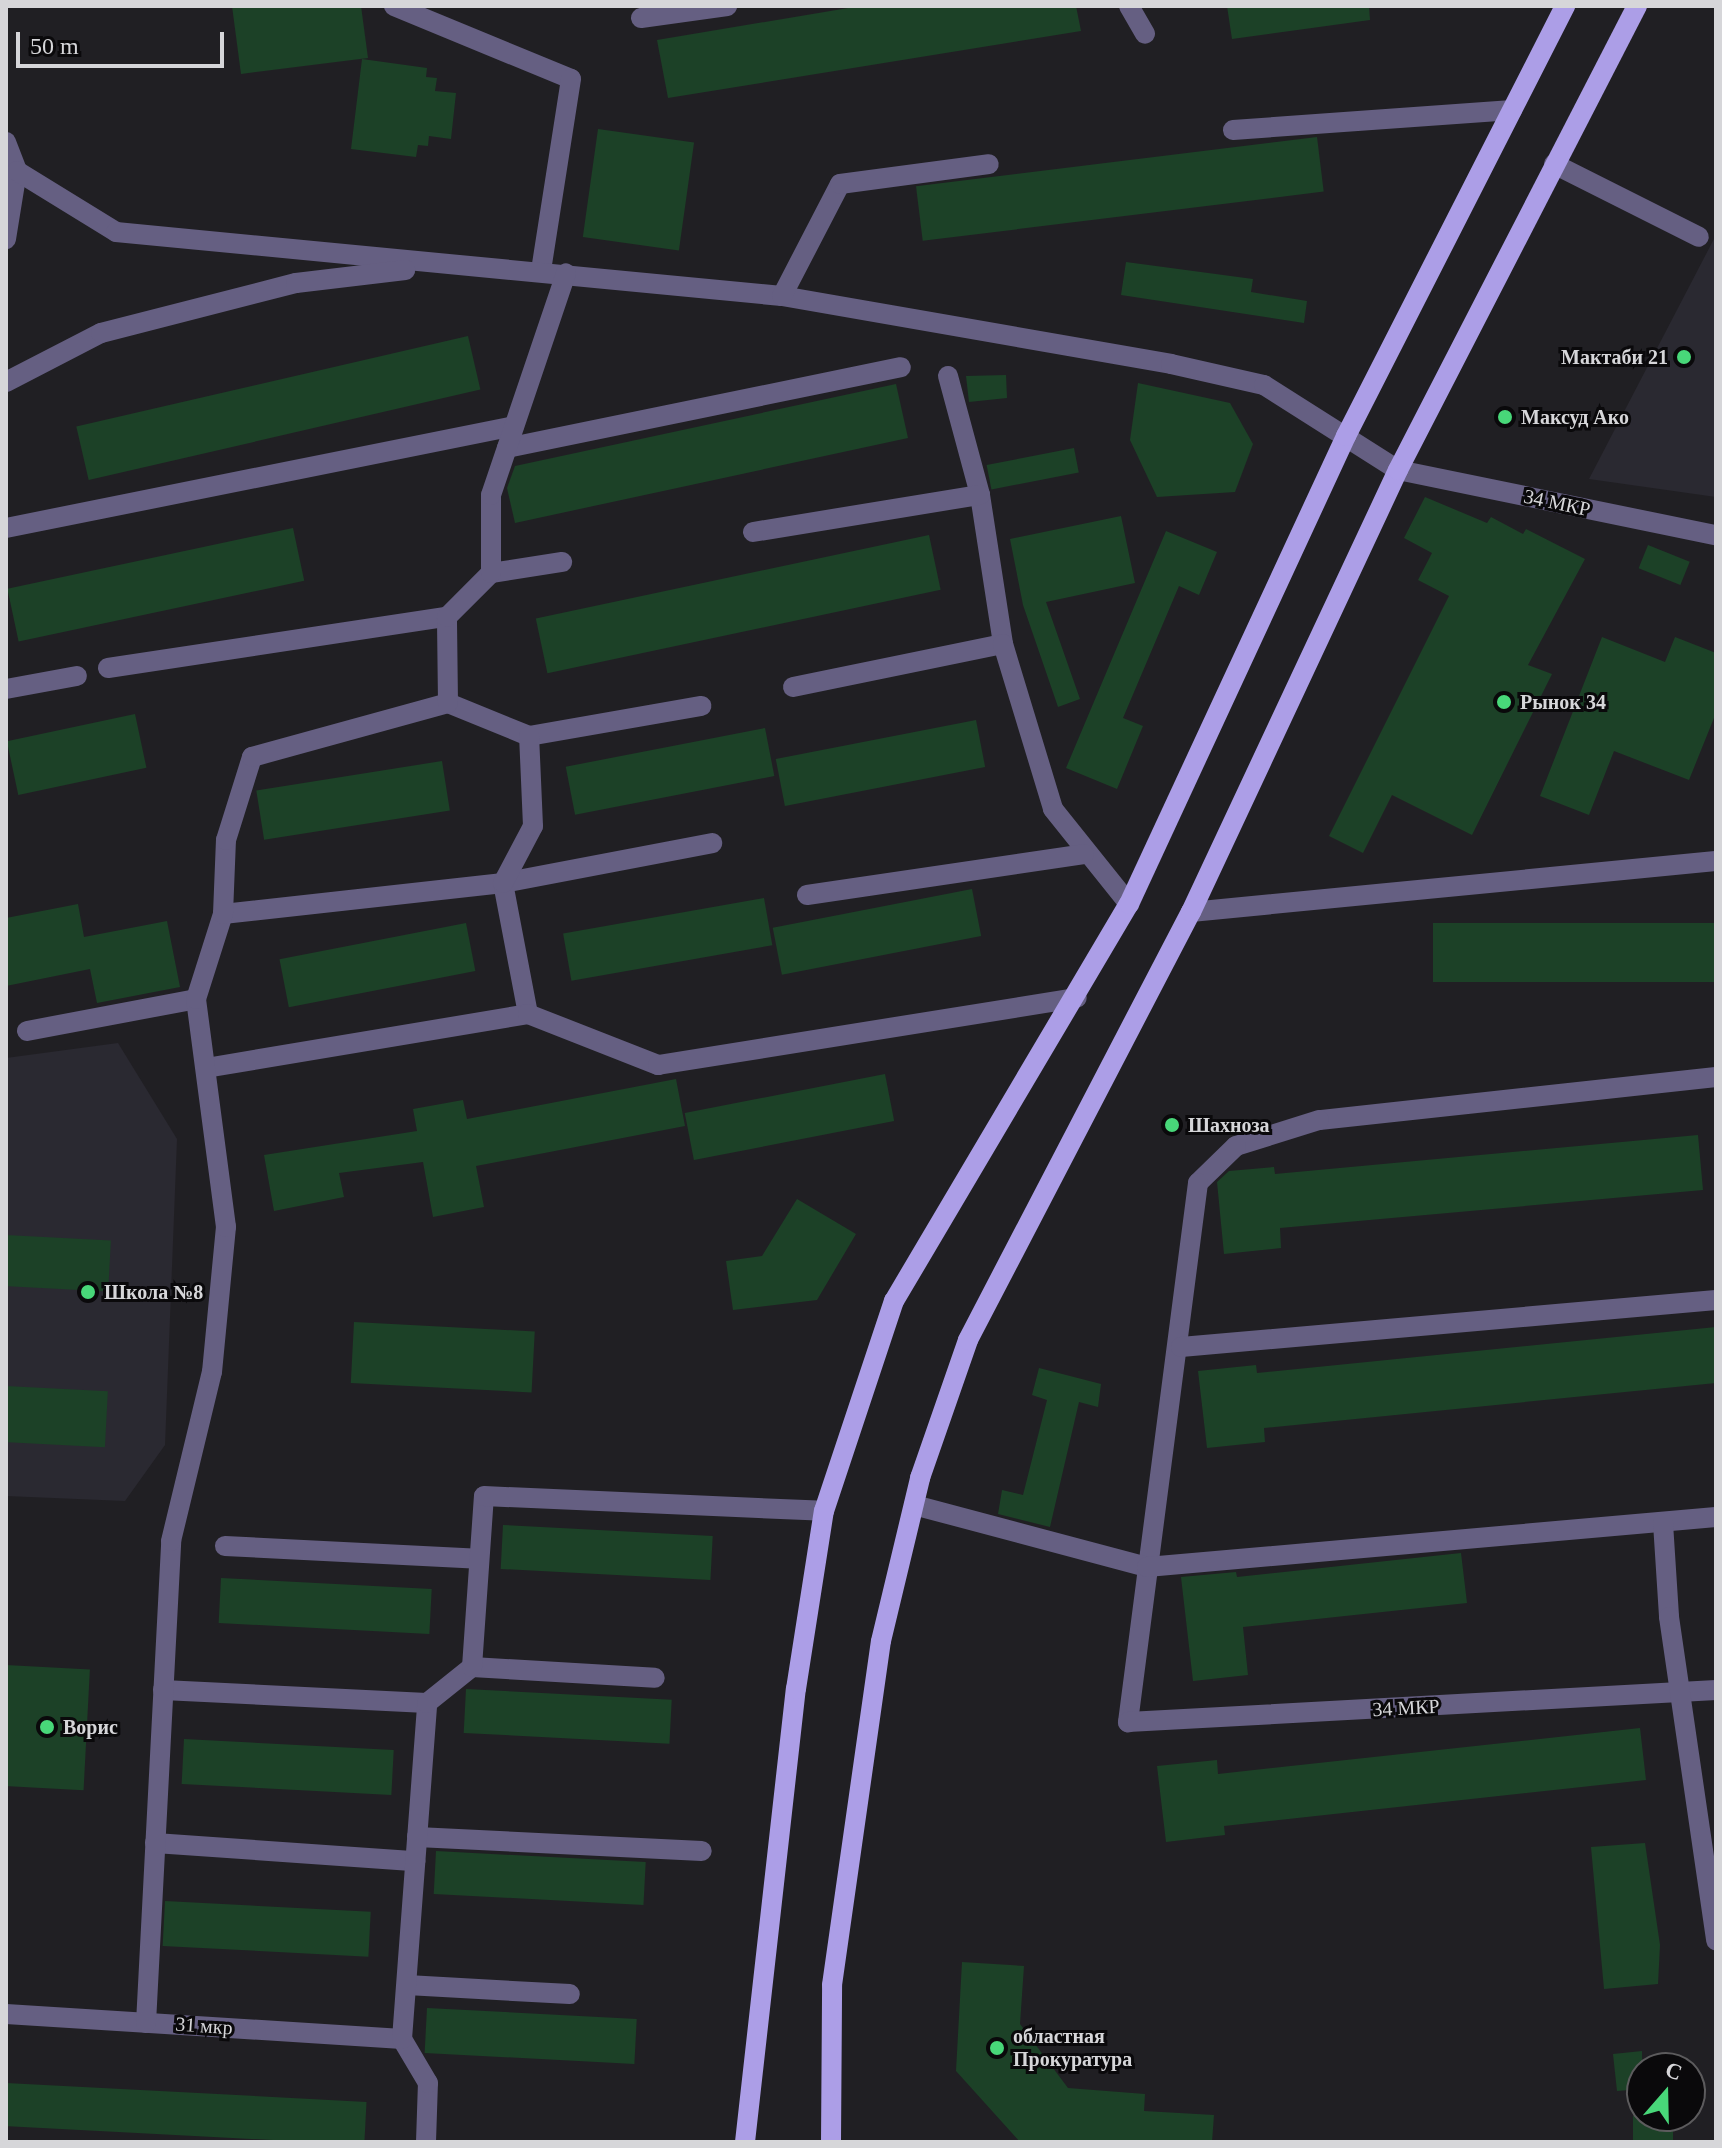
<!DOCTYPE html>
<html>
<head>
<meta charset="utf-8">
<style>
	body { margin:0 }
	#map { position:relative; width:1722px; height:2148px; overflow:hidden; background:#201f23; font-family:"Times New Roman",serif }
	div>[style] { position:absolute }
	.built>* { inset:0; background:#2a2931 }
	.building>* { inset:0; background:#1c4127; transform-origin:0 0 }
	.minor>* { height:20px; margin:-10px; padding:0 10px; transform-origin:10px; border-radius:10px; background:#655f82 }
	.major>* { height:20px; margin:-10px; padding:0 10px; transform-origin:10px; border-radius:10px; background:#ac9ee7 }
	.dots>* { width:22px; height:22px; translate:-50% -50%; box-sizing:border-box; border:4px solid #0a090b; border-radius:50% }
	span { translate:-50% -50%; white-space:nowrap; text-align:center; line-height:1.15; -webkit-text-stroke:6px #0a090b; paint-order:stroke }
	.poi-label { font-size:20px; color:#d6d6d9; font-weight:700 }
	.right { translate:-100% -50%; text-align:right }
	.left { translate:0 -50%; text-align:left }
	.street-label { font-size:20px; color:#d6d6d9 }
	.frame { position:absolute; inset:0; border:8px solid #d6d6d9; pointer-events:none }
	.north { position:absolute; left:1626px; top:2052px; width:80px; height:80px; box-sizing:border-box; background:#0a090b; border:2px solid #5c5b5d; border-radius:50%; rotate:20deg; font-size:22px; font-weight:700; line-height:32px; text-align:center; color:#d6d6d9 }
	.north::after { content:''; display:block; margin:auto; width:28px; height:36px; background:#48d779; clip-path:polygon(50% 0,100% 100%,50% 72%,0 100%) }
	.scale { position:absolute; left:16px; top:32px; width:208px; height:36px; box-sizing:border-box; border:4px solid #d6d6d9; border-top:0; padding-left:10px; font-size:24px; line-height:28px; white-space:nowrap; color:#d6d6d9; -webkit-text-stroke:6px #0a090b; paint-order:stroke }
</style>
</head>
<body>
<div id="map">
	<div class="built">
		<div style="clip-path:polygon(1716px 235px,1716px 497px,1589px 479px)"></div>
		<div style="clip-path:polygon(118px 1043px,177px 1139px,165px 1445px,125px 1501px,6px 1496px,6px 1058px)"></div>
	</div>
	<div class="building">
		<div style="clip-path:polygon(232px 6px,361px 6px,368px 58px,241px 74px)"></div>
		<div style="clip-path:polygon(860px 6px,1076px 6px,1081px 31px,668px 98px,657px 40px)"></div>
		<div style="clip-path:polygon(1227px 6px,1369px 6px,1370px 20px,1232px 39px)"></div>
		<div style="clip-path:polygon(362px 59px,427px 68px,426px 77px,437px 78px,435px 91px,456px 93px,451px 139px,429px 136px,428px 146px,418px 145px,416px 157px,351px 149px)"></div>
		<div style="left:598px;top:129px;width:97px;height:109px;rotate:8deg"></div>
		<div style="left:1317px;top:137px;width:55px;height:404px;rotate:83deg"></div>
		<div style="clip-path:polygon(1126px 262px,1253px 279px,1251px 292px,1307px 301px,1304px 323px,1121px 295px)"></div>
		<div style="left:468px;top:336px;width:55px;height:402px;rotate:77deg"></div>
		<div style="clip-path:polygon(1006px 375px,1007px 398px,969px 402px,966px 376px)"></div>
		<div style="clip-path:polygon(1138px 383px,1230px 403px,1253px 444px,1235px 492px,1157px 497px,1130px 440px)"></div>
		<div style="clip-path:polygon(896px 384px,908px 438px,515px 523px,507px 488px,515px 466px)"></div>
		<div style="left:1074px;top:448px;width:25px;height:89px;rotate:79deg"></div>
		<div style="clip-path:polygon(1425px 497px,1487px 523px,1491px 517px,1523px 534px,1526px 529px,1585px 559px,1528px 665px,1552px 674px,1472px 835px,1392px 795px,1363px 853px,1329px 836px,1449px 596px,1418px 580px,1432px 553px,1404px 538px)"></div>
		<div style="clip-path:polygon(1121px 516px,1135px 583px,1046px 602px,1080px 699px,1058px 707px,1023px 605px,1010px 539px)"></div>
		<div style="left:293px;top:528px;width:54px;height:292px;rotate:78deg"></div>
		<div style="clip-path:polygon(1166px 531px,1217px 552px,1199px 595px,1179px 586px,1123px 718px,1143px 726px,1117px 789px,1066px 768px)"></div>
		<div style="left:929px;top:535px;width:56px;height:402px;rotate:78deg"></div>
		<div style="left:1648px;top:545px;width:45px;height:25px;rotate:22deg"></div>
		<div style="clip-path:polygon(1602px 637px,1665px 662px,1675px 637px,1716px 653px,1716px 713px,1689px 780px,1614px 751px,1589px 815px,1540px 796px)"></div>
		<div style="left:135px;top:714px;width:55px;height:131px;rotate:78deg"></div>
		<div style="left:976px;top:720px;width:48px;height:204px;rotate:79deg"></div>
		<div style="left:765px;top:728px;width:49px;height:203px;rotate:79deg"></div>
		<div style="left:442px;top:761px;width:50px;height:188px;rotate:81deg"></div>
		<div style="left:972px;top:889px;width:48px;height:203px;rotate:79deg"></div>
		<div style="left:764px;top:898px;width:48px;height:204px;rotate:80deg"></div>
		<div style="clip-path:polygon(78px 904px,84px 937px,167px 921px,180px 987px,97px 1003px,90px 969px,6px 986px,6px 918px)"></div>
		<div style="left:466px;top:923px;width:49px;height:190px;rotate:79deg"></div>
		<div style="left:1716px;top:923px;width:59px;height:283px;rotate:90deg"></div>
		<div style="left:885px;top:1074px;width:48px;height:204px;rotate:79deg"></div>
		<div style="clip-path:polygon(676px 1079px,685px 1126px,476px 1166px,484px 1207px,433px 1217px,423px 1162px,339px 1173px,344px 1197px,274px 1211px,264px 1155px,417px 1131px,413px 1109px,463px 1100px,467px 1119px)"></div>
		<div style="clip-path:polygon(1698px 1135px,1703px 1190px,1280px 1228px,1281px 1248px,1224px 1254px,1217px 1182px,1229px 1171px,1274px 1167px,1275px 1174px)"></div>
		<div style="clip-path:polygon(797px 1199px,856px 1234px,817px 1300px,733px 1310px,726px 1261px,762px 1256px)"></div>
		<div style="left:6px;top:1235px;width:105px;height:51px;rotate:3deg"></div>
		<div style="left:354px;top:1322px;width:181px;height:61px;rotate:3deg"></div>
		<div style="clip-path:polygon(1716px 1327px,1716px 1383px,1264px 1428px,1265px 1442px,1207px 1448px,1198px 1371px,1256px 1365px,1257px 1373px)"></div>
		<div style="clip-path:polygon(1039px 1368px,1101px 1384px,1098px 1407px,1079px 1402px,1050px 1527px,998px 1514px,1002px 1490px,1023px 1495px,1047px 1400px,1032px 1395px)"></div>
		<div style="left:6px;top:1386px;width:102px;height:56px;rotate:3deg"></div>
		<div style="left:503px;top:1525px;width:210px;height:44px;rotate:3deg"></div>
		<div style="clip-path:polygon(1461px 1553px,1467px 1603px,1243px 1627px,1248px 1675px,1193px 1681px,1181px 1577px,1236px 1572px,1237px 1577px)"></div>
		<div style="left:221px;top:1578px;width:211px;height:45px;rotate:3deg"></div>
		<div style="left:6px;top:1665px;width:84px;height:121px;rotate:3deg"></div>
		<div style="left:466px;top:1689px;width:206px;height:44px;rotate:3deg"></div>
		<div style="clip-path:polygon(1640px 1728px,1646px 1780px,1224px 1826px,1225px 1835px,1166px 1842px,1157px 1766px,1217px 1760px,1218px 1774px)"></div>
		<div style="left:184px;top:1739px;width:210px;height:45px;rotate:3deg"></div>
		<div style="clip-path:polygon(1645px 1843px,1660px 1945px,1658px 1984px,1604px 1989px,1591px 1847px)"></div>
		<div style="left:436px;top:1851px;width:210px;height:43px;rotate:3deg"></div>
		<div style="left:165px;top:1901px;width:206px;height:45px;rotate:3deg"></div>
		<div style="clip-path:polygon(962px 1962px,1024px 1966px,1020px 2024px,1068px 2088px,1145px 2094px,1144px 2111px,1214px 2115px,1212px 2142px,1020px 2142px,956px 2071px)"></div>
		<div style="left:427px;top:2008px;width:210px;height:45px;rotate:3deg"></div>
		<div style="clip-path:polygon(1642px 2051px,1642px 2089px,1617px 2091px,1613px 2054px)"></div>
		<div style="left:6px;top:2083px;width:361px;height:43px;rotate:3deg"></div>
		<div style="left:1633px;top:2116px;width:40px;height:26px"></div>
	</div>
	<div class="minor">
		<div style="left:394px;top:6px;width:191px;rotate:22.4deg"></div>
		<div style="left:571px;top:79px;width:193px;rotate:98.9deg"></div>
		<div style="left:1129px;top:6px;width:32px;rotate:60deg"></div>
		<div style="left:641px;top:18px;width:87px;rotate:-7.9deg"></div>
		<div style="left:1233px;top:130px;width:280px;rotate:-4.1deg"></div>
		<div style="left:6px;top:142px;width:31px;rotate:69deg"></div>
		<div style="left:17px;top:171px;width:69px;rotate:99.2deg"></div>
		<div style="left:1554px;top:164px;width:162px;rotate:26.7deg"></div>
		<div style="left:17px;top:171px;width:116px;rotate:31.6deg"></div>
		<div style="left:116px;top:232px;width:669px;rotate:5.49deg"></div>
		<div style="left:782px;top:296px;width:395px;rotate:9.9deg"></div>
		<div style="left:1171px;top:364px;width:95px;rotate:12.7deg"></div>
		<div style="left:1264px;top:385px;width:159px;rotate:32.4deg"></div>
		<div style="left:1398px;top:470px;width:325px;rotate:11.6deg"></div>
		<div style="left:782px;top:296px;width:126px;rotate:-62.6deg"></div>
		<div style="left:840px;top:184px;width:150px;rotate:-7.6deg"></div>
		<div style="left:948px;top:376px;width:123px;rotate:74.9deg"></div>
		<div style="left:980px;top:495px;width:151px;rotate:81.2deg"></div>
		<div style="left:6px;top:382px;width:107px;rotate:-27.3deg"></div>
		<div style="left:101px;top:333px;width:201px;rotate:-14.4deg"></div>
		<div style="left:296px;top:283px;width:110px;rotate:-6.8deg"></div>
		<div style="left:507px;top:448px;width:402px;rotate:-11.6deg"></div>
		<div style="left:6px;top:528px;width:518px;rotate:-11.35deg"></div>
		<div style="left:753px;top:532px;width:230px;rotate:-9.3deg"></div>
		<div style="left:491px;top:573px;width:72px;rotate:-8.8deg"></div>
		<div style="left:108px;top:668px;width:343px;rotate:-8.6deg"></div>
		<div style="left:793px;top:687px;width:214px;rotate:-11.6deg"></div>
		<div style="left:1003px;top:644px;width:172px;rotate:73.1deg"></div>
		<div style="left:1053px;top:809px;width:122px;rotate:51.3deg"></div>
		<div style="left:6px;top:689px;width:72px;rotate:-10.4deg"></div>
		<div style="left:448px;top:703px;width:87px;rotate:22.2deg"></div>
		<div style="left:529px;top:736px;width:175px;rotate:-9.9deg"></div>
		<div style="left:807px;top:895px;width:280px;rotate:-8.4deg"></div>
		<div style="left:1191px;top:912px;width:527px;rotate:-5.55deg"></div>
		<div style="left:223px;top:914px;width:282px;rotate:-6.3deg"></div>
		<div style="left:503px;top:883px;width:213px;rotate:-10.8deg"></div>
		<div style="left:528px;top:1014px;width:133px;rotate:-100.8deg"></div>
		<div style="left:503px;top:883px;width:64px;rotate:-62.2deg"></div>
		<div style="left:533px;top:826px;width:90px;rotate:-92.5deg"></div>
		<div style="left:27px;top:1031px;width:172px;rotate:-10.7deg"></div>
		<div style="left:206px;top:1068px;width:326px;rotate:-9.5deg"></div>
		<div style="left:528px;top:1014px;width:140px;rotate:21.4deg"></div>
		<div style="left:658px;top:1065px;width:424px;rotate:-9.1deg"></div>
		<div style="left:1716px;top:1077px;width:399px;rotate:173.8deg"></div>
		<div style="left:1319px;top:1120px;width:87px;rotate:162.6deg"></div>
		<div style="left:1236px;top:1146px;width:53px;rotate:135.8deg"></div>
		<div style="left:1198px;top:1183px;width:544px;rotate:97.4deg"></div>
		<div style="left:1128px;top:1722px;width:589px;rotate:-3.12deg"></div>
		<div style="left:1181px;top:1347px;width:537px;rotate:-5.02deg"></div>
		<div style="left:914px;top:1505px;width:241px;rotate:14.9deg"></div>
		<div style="left:1147px;top:1567px;width:571px;rotate:-5.02deg"></div>
		<div style="left:1663px;top:1523px;width:94px;rotate:86.3deg"></div>
		<div style="left:1669px;top:1617px;width:327px;rotate:81.7deg"></div>
		<div style="left:225px;top:1546px;width:253px;rotate:2.9deg"></div>
		<div style="left:472px;top:1667px;width:183px;rotate:3.4deg"></div>
		<div style="left:163px;top:1690px;width:264px;rotate:2.8deg"></div>
		<div style="left:417px;top:1837px;width:285px;rotate:2.8deg"></div>
		<div style="left:155px;top:1843px;width:261px;rotate:4deg"></div>
		<div style="left:407px;top:1985px;width:163px;rotate:3.2deg"></div>
		<div style="left:6px;top:2014px;width:397px;rotate:3.6deg"></div>
		<div style="left:146px;top:2023px;width:483px;rotate:-87deg"></div>
		<div style="left:171px;top:1541px;width:174px;rotate:-76.4deg"></div>
		<div style="left:212px;top:1372px;width:146px;rotate:-84.5deg"></div>
		<div style="left:226px;top:1227px;width:230px;rotate:-97.5deg"></div>
		<div style="left:196px;top:999px;width:89px;rotate:-72.4deg"></div>
		<div style="left:223px;top:914px;width:74px;rotate:-87.7deg"></div>
		<div style="left:226px;top:840px;width:87px;rotate:-72.6deg"></div>
		<div style="left:252px;top:757px;width:203px;rotate:-15.4deg"></div>
		<div style="left:448px;top:703px;width:86px;rotate:-90.7deg"></div>
		<div style="left:447px;top:617px;width:62px;rotate:-45deg"></div>
		<div style="left:491px;top:573px;width:78px;rotate:-90deg"></div>
		<div style="left:491px;top:495px;width:234px;rotate:-71.3deg"></div>
		<div style="left:426px;top:2142px;width:59px;rotate:-88.1deg"></div>
		<div style="left:428px;top:2083px;width:51px;rotate:-120.6deg"></div>
		<div style="left:402px;top:2039px;width:337px;rotate:-85.7deg"></div>
		<div style="left:427px;top:1703px;width:58px;rotate:-38.7deg"></div>
		<div style="left:472px;top:1667px;width:171px;rotate:-86deg"></div>
		<div style="left:484px;top:1496px;width:340px;rotate:2.5deg"></div>
	</div>
	<div class="major">
		<div style="left:745px;top:2142px;width:456px;rotate:-83.6deg"></div>
		<div style="left:796px;top:1689px;width:180px;rotate:-81.1deg"></div>
		<div style="left:824px;top:1511px;width:221px;rotate:-71.6deg"></div>
		<div style="left:894px;top:1301px;width:461px;rotate:-59.4deg"></div>
		<div style="left:1129px;top:904px;width:516px;rotate:-65.12deg"></div>
		<div style="left:1346px;top:436px;width:483px;rotate:-63deg"></div>
		<div style="left:831px;top:2142px;width:157px;rotate:-89.6deg"></div>
		<div style="left:832px;top:1985px;width:347px;rotate:-81.9deg"></div>
		<div style="left:881px;top:1641px;width:168px;rotate:-76.5deg"></div>
		<div style="left:920px;top:1478px;width:146px;rotate:-70.8deg"></div>
		<div style="left:968px;top:1340px;width:483px;rotate:-62.5deg"></div>
		<div style="left:1191px;top:912px;width:488px;rotate:-64.9deg"></div>
		<div style="left:1398px;top:470px;width:522px;rotate:-62.75deg"></div>
	</div>
	<div class="dots">
		<div style="left:1684px;top:357px;background:#48d779"></div>
		<div style="left:1505px;top:417px;background:#48d779"></div>
		<div style="left:1504px;top:702px;background:#48d779"></div>
		<div style="left:1172px;top:1125px;background:#48d779"></div>
		<div style="left:88px;top:1292px;background:#48d779"></div>
		<div style="left:47px;top:1727px;background:#48d779"></div>
		<div style="left:997px;top:2048px;background:#48d779"></div>
	</div>
	<div class="poi-label">
		<span class="right" style="left:1668px;top:357px">Мактаби 21</span>
		<span class="left" style="left:1521px;top:417px">Максуд Ако</span>
		<span class="left" style="left:1520px;top:702px">Рынок 34</span>
		<span class="left" style="left:1188px;top:1125px">Шахноза</span>
		<span class="left" style="left:104px;top:1292px">Школа №8</span>
		<span class="left" style="left:63px;top:1727px">Ворис</span>
		<span class="left" style="left:1013px;top:2048px">областная<br>Прокуратура</span>
	</div>
	<div class="street-label">
		<span style="left:1557px;top:503px;rotate:12deg">34 МКР</span>
		<span style="left:1406px;top:1708px;rotate:-3deg">34 МКР</span>
		<span style="left:204px;top:2026px;rotate:4deg">31 мкр</span>
	</div>
	<div class="frame"></div>
	<div class="north">С</div>
	<div class="scale">50 m</div>
</div>
</body>
</html>
